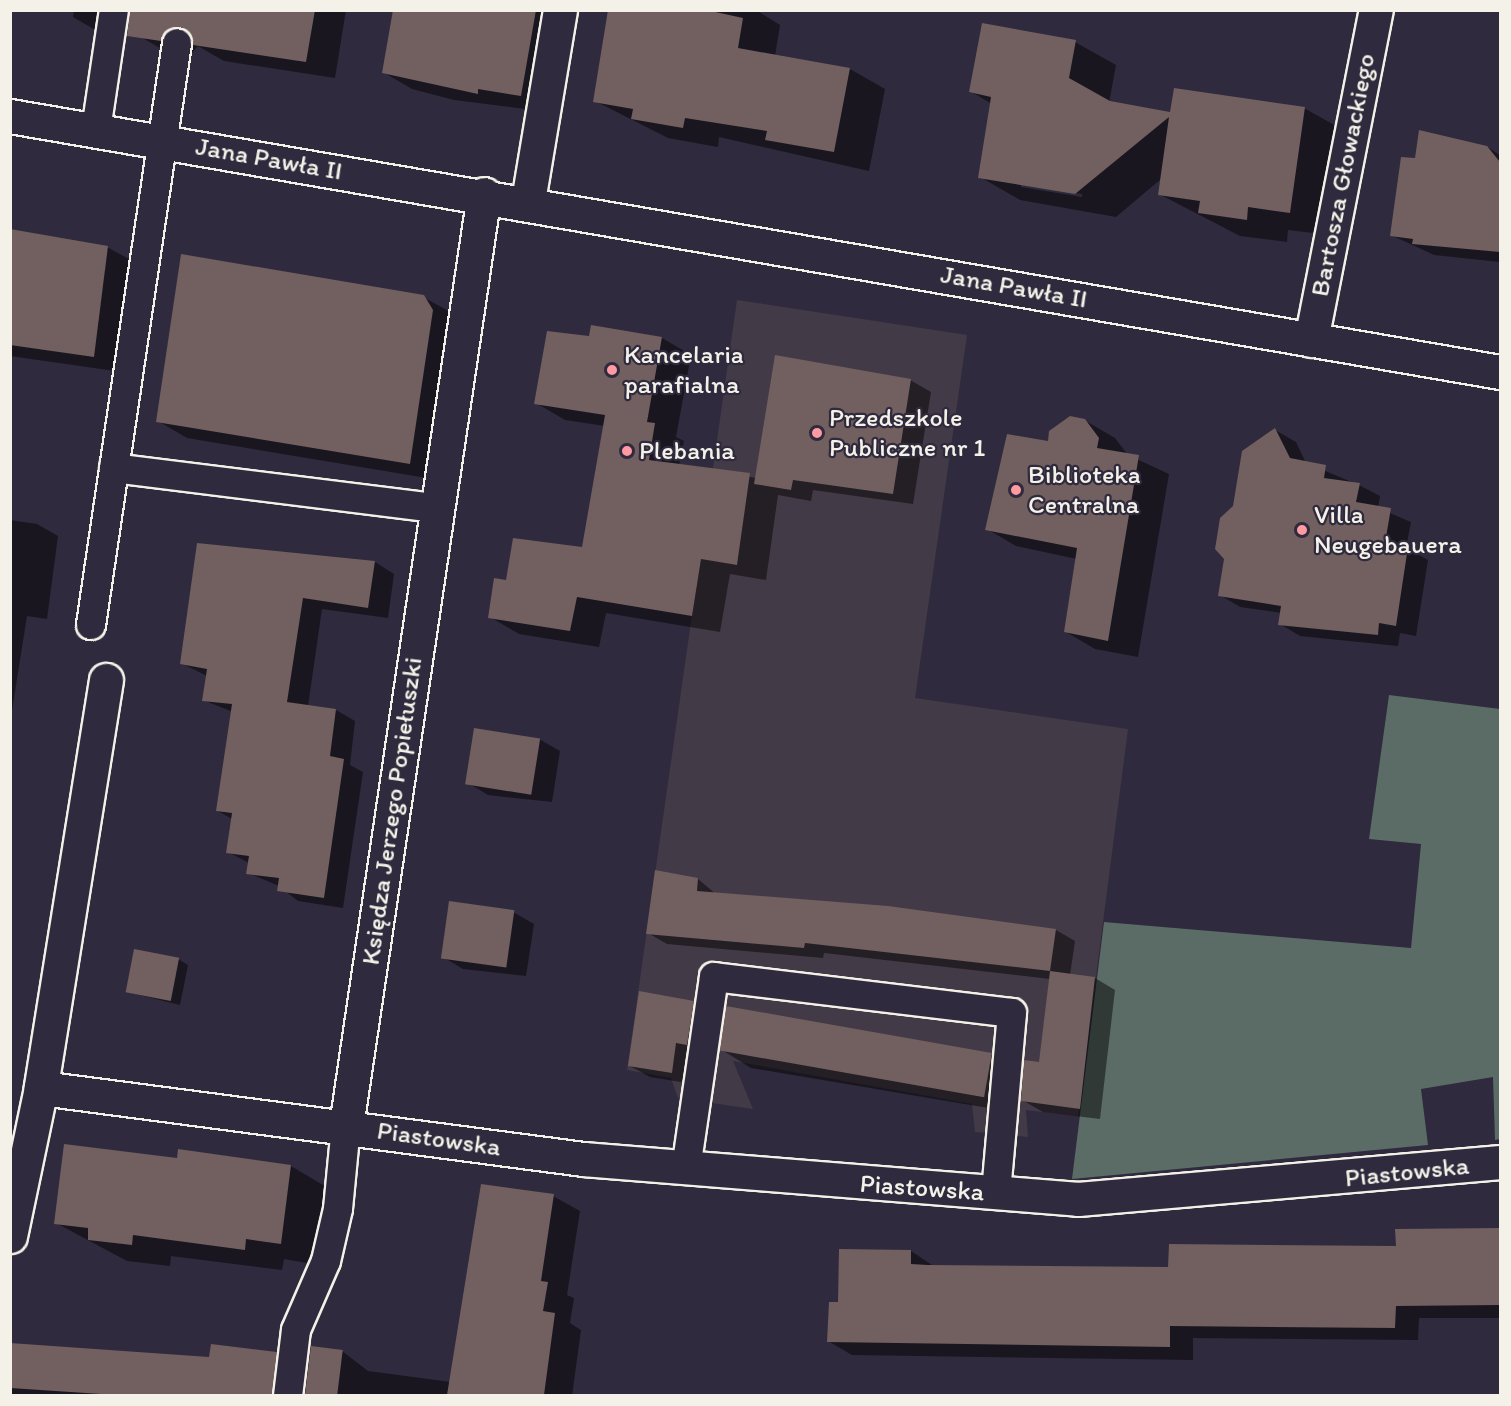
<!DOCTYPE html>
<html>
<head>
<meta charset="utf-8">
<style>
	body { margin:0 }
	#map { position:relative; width:1511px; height:1406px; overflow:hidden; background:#2f2a3d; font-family:Itim,sans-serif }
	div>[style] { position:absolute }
	.built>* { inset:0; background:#433a47 }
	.green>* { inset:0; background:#5a6c65 }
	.shadow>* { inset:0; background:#0007 }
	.building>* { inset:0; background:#725f5f; transform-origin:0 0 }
	.roads { filter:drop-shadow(2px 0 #f4f1e8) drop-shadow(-2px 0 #f4f1e8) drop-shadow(0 2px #f4f1e8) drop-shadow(0 -2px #f4f1e8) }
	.service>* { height:28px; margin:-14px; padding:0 14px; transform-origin:14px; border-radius:14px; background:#2f2a3d }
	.minor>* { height:33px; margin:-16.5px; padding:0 16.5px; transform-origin:16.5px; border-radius:16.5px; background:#2f2a3d }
	.tertiary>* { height:33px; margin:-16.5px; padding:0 16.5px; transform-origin:16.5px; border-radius:16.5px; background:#2f2a3d }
	.dots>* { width:16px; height:16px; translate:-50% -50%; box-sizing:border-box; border:3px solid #2f2a3d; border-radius:50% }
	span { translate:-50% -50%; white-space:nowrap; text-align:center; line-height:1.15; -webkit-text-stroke:4.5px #2f2a3d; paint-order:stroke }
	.street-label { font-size:26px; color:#f4f1e8 }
	.poi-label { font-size:26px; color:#f4f1e8 }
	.left { translate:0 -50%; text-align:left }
	.frame { position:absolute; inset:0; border:12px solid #f4f1e8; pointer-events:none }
</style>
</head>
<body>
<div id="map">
	<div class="built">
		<div style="clip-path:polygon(737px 300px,967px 335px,915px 698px,1128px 729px,1078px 1116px,1026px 1110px,1028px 1137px,975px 1132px,972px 1104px,733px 1061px,753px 1109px,678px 1098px,671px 1078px,627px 1070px)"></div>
	</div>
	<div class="green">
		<div style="clip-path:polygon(1389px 695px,1500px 709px,1500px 1139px,1495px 1140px,1493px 1077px,1421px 1089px,1428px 1145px,1072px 1179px,1104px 922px,1411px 948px,1421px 844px,1369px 839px)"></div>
	</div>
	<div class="shadow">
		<div style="clip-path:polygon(74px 10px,346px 10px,335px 78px,224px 61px,198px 46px,190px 55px,158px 47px,129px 30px,130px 23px,124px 39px,102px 34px,73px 17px)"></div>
		<div style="clip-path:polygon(394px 10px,567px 10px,549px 112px,454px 100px,412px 89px,383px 72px)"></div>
		<div style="clip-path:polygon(609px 10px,756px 10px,780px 25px,775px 56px,850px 69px,885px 89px,869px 171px,719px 137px,718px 147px,668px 138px,595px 101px)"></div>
		<div style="clip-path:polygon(evenodd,1075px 42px,1116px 65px,1109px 103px,1171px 114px,1304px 108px,1345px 131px,1330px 235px,1288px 230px,1287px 242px,1240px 236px,1159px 194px,1161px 179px,1116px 217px,1020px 200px,980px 177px,992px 104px,970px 91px,1075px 42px,1021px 184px,1082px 194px,1082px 197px,1021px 187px,1021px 184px)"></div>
		<div style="clip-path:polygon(1487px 147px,1500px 155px,1500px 262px,1434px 255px,1391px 235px,1416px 160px)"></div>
		<div style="clip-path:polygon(10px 231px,107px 247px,136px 263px,122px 372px,10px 356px)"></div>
		<div style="clip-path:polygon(423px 297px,454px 314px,439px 480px,187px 438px,158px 421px)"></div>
		<div style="clip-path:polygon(592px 326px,662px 338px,691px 355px,676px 437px,684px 441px,679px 465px,756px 478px,910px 380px,931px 392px,913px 504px,813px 490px,811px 501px,778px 495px,766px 580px,730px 574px,720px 632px,606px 613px,599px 647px,519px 634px,490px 617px,507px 581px,583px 549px,605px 426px,565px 420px,536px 403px,590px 338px)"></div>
		<div style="clip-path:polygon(1084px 420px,1115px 438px,1128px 455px,1169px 474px,1138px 657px,1095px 649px,1066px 632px,1077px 559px,1016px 546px,987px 529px,1049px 443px)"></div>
		<div style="clip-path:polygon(1275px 430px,1296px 442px,1306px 463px,1359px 485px,1380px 496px,1378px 508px,1411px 522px,1406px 548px,1428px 560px,1416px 636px,1400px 633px,1398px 646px,1300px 636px,1280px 624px,1282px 613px,1240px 607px,1220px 595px,1234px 507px)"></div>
		<div style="clip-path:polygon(10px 520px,37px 524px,58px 536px,47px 619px,27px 616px,10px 723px)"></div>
		<div style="clip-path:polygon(198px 545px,375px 562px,394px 574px,388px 618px,322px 609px,308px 706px,336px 710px,355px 721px,350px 765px,363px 772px,343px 908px,298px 901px,279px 886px,248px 873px,249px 863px,228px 852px,232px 819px,218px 811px,233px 712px,203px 700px,207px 676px,181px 663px)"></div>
		<div style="clip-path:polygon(539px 739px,560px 751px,552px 802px,488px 795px,468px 783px)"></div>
		<div style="clip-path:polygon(698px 879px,717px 895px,1056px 930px,1075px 941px,1070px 975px,1095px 978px,1115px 990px,1100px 1119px,1043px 1112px,1022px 1100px,1040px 1064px,1050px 979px,824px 953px,823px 958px,667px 944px,648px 933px)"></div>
		<div style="clip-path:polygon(513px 912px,534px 924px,526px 976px,463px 969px,443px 957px)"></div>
		<div style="clip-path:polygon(178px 959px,188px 965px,180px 1005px,127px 992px)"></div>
		<div style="clip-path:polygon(693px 1002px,714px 1014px,693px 1084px,650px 1077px,630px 1066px)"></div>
		<div style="clip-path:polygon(722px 1050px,991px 1055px,1021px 1073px,1018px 1113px,751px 1068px)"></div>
		<div style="clip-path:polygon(178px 1160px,291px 1166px,328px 1188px,318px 1265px,284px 1259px,282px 1270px,171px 1256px,170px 1266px,127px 1261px,56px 1223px)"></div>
		<div style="clip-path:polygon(553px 1196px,580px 1211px,567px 1295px,574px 1298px,570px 1323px,581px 1330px,572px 1396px,306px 1396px,312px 1348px,342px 1351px,368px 1371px,451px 1382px)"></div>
		<div style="clip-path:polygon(1397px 1230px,1500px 1230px,1500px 1318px,1419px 1318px,1418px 1340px,1193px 1338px,1193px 1360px,852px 1355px,828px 1341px,839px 1304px,911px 1251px,935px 1267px,1169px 1269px,1397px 1247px)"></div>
		<div style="clip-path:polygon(10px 1345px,211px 1359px,276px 1353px,303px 1368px,300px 1396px,10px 1396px)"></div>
	</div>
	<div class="building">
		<div style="clip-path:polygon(130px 10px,315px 10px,306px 62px,193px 45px,192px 36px,180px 27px,170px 28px,161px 41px,127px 36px)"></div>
		<div style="clip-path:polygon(393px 10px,536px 10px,521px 96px,478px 89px,478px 94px,382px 73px)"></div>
		<div style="clip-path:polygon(608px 10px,706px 10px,743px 18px,738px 48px,850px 68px,834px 152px,765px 140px,767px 131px,685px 118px,683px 128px,631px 119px,633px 109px,593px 102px)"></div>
		<div style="clip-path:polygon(982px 23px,1076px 40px,1069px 78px,1110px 101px,1170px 112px,1174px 88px,1305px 107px,1290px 213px,1248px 207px,1247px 220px,1198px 213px,1200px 201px,1158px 195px,1169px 117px,1075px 194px,978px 178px,991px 97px,969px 92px)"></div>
		<div style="clip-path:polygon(1419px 130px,1487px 146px,1500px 162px,1500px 252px,1412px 244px,1413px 239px,1390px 236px,1401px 157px,1415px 158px)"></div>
		<div style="clip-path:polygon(10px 229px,108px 246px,94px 357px,10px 345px)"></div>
		<div style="clip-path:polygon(181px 254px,424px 295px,433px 310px,410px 464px,156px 422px)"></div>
		<div style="clip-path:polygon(591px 325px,662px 337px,647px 422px,655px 423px,649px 460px,750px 473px,737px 565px,701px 559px,692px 616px,577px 597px,570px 631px,488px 618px,494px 578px,506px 580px,513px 538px,582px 547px,605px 415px,534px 404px,547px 331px,589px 336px)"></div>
		<div style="clip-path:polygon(775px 355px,911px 379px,893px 494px,793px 480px,791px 490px,754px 484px)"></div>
		<div style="clip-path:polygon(1070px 416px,1085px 419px,1099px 438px,1097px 448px,1139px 455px,1108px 641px,1064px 632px,1077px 548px,985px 530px,1007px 434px,1048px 441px,1049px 431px)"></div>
		<div style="clip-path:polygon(1275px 428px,1290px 458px,1326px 465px,1324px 478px,1360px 483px,1356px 502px,1391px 508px,1385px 543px,1408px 547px,1396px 626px,1379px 623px,1378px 635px,1278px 625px,1281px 606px,1218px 596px,1224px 559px,1215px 549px,1220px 518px,1233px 506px,1242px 451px)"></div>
		<div style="clip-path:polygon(197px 543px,375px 561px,368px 608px,303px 598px,287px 702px,336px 709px,330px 756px,344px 759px,324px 898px,277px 891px,279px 878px,246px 874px,249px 856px,226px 853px,232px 813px,216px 811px,232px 704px,202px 701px,207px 669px,180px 664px)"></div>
		<div style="left:474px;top:728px;width:67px;height:57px;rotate:9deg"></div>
		<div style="clip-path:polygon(655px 870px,698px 878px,697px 891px,888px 906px,1056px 929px,1050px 971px,805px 943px,804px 948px,646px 934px)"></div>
		<div style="left:449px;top:901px;width:66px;height:58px;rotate:8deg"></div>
		<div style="left:134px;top:949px;width:46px;height:44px;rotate:11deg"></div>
		<div style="clip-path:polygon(1050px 971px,1095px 977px,1080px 1109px,1021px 1101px,1024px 1060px,1039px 1062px)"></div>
		<div style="clip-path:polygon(639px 991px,694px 1001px,687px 1045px,676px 1043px,672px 1073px,628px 1066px)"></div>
		<div style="left:726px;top:1006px;width:270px;height:45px;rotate:10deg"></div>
		<div style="clip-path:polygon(64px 1144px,177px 1158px,178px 1149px,291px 1165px,281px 1244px,246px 1239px,245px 1250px,133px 1235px,132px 1245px,88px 1240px,88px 1228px,54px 1224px)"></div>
		<div style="clip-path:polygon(481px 1184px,554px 1194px,541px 1281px,548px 1282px,543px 1311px,555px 1313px,544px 1395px,447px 1395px)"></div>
		<div style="clip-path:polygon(1500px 1228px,1500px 1305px,1396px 1306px,1395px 1328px,1170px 1326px,1170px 1347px,827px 1342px,829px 1302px,838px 1302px,839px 1249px,911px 1250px,911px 1264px,928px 1265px,1168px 1267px,1169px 1244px,1396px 1246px,1395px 1229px)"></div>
		<div style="clip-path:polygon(10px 1343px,209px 1357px,211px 1344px,277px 1352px,272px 1395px,116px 1395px,10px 1388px)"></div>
		<div style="left:311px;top:1346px;width:32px;height:49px;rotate:7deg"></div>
	</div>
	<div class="roads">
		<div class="service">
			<div style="left:96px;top:130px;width:121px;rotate:-81.5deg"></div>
			<div style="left:114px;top:468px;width:324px;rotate:7.1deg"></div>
			<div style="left:91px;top:625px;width:588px;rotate:-81.59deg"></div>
			<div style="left:686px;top:1169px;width:194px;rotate:-81.7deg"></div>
			<div style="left:714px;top:977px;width:300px;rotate:6.9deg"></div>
			<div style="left:1012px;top:1013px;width:181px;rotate:95.1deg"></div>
			<div style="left:288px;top:1396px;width:66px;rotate:-83.1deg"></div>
			<div style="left:296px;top:1330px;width:75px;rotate:-66.5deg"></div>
			<div style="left:326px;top:1261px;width:53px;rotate:-77deg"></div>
			<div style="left:338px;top:1209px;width:83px;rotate:-84.5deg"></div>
		</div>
		<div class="minor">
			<div style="left:528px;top:201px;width:194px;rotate:-80.5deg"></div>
			<div style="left:1311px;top:340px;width:336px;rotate:-78.9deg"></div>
			<div style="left:106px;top:680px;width:413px;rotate:99.1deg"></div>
			<div style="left:41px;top:1088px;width:547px;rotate:7.46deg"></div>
			<div style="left:583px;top:1159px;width:497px;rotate:4.6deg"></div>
			<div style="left:1078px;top:1199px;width:424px;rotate:-5deg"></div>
			<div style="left:346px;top:1126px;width:942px;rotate:-81.58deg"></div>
			<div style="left:10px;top:1236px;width:151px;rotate:-78.2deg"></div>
		</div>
		<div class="tertiary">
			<div style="left:10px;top:116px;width:1512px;rotate:9.75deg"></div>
		</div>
	</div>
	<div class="dots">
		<div style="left:612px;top:370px;background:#ff9aa2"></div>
		<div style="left:817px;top:433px;background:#ff9aa2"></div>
		<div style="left:627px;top:451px;background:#ff9aa2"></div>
		<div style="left:1016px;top:490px;background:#ff9aa2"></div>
		<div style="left:1302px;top:530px;background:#ff9aa2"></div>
	</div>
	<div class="street-label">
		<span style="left:269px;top:159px;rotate:10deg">Jana Pawła II</span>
		<span style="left:1343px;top:175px;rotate:-79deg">Bartosza Głowackiego</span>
		<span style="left:1014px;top:287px;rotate:10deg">Jana Pawła II</span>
		<span style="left:392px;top:811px;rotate:-82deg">Księdza Jerzego Popiełuszki</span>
		<span style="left:439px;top:1139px;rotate:8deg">Piastowska</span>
		<span style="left:1407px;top:1172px;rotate:-6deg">Piastowska</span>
		<span style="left:922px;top:1188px;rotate:4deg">Piastowska</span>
	</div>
	<div class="poi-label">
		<span class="left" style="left:624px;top:370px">Kancelaria<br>parafialna</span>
		<span class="left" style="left:829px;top:433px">Przedszkole<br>Publiczne nr 1</span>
		<span class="left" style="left:639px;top:451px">Plebania</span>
		<span class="left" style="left:1028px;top:490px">Biblioteka<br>Centralna</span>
		<span class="left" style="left:1314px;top:530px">Villa<br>Neugebauera</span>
	</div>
	<div class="frame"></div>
</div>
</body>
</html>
